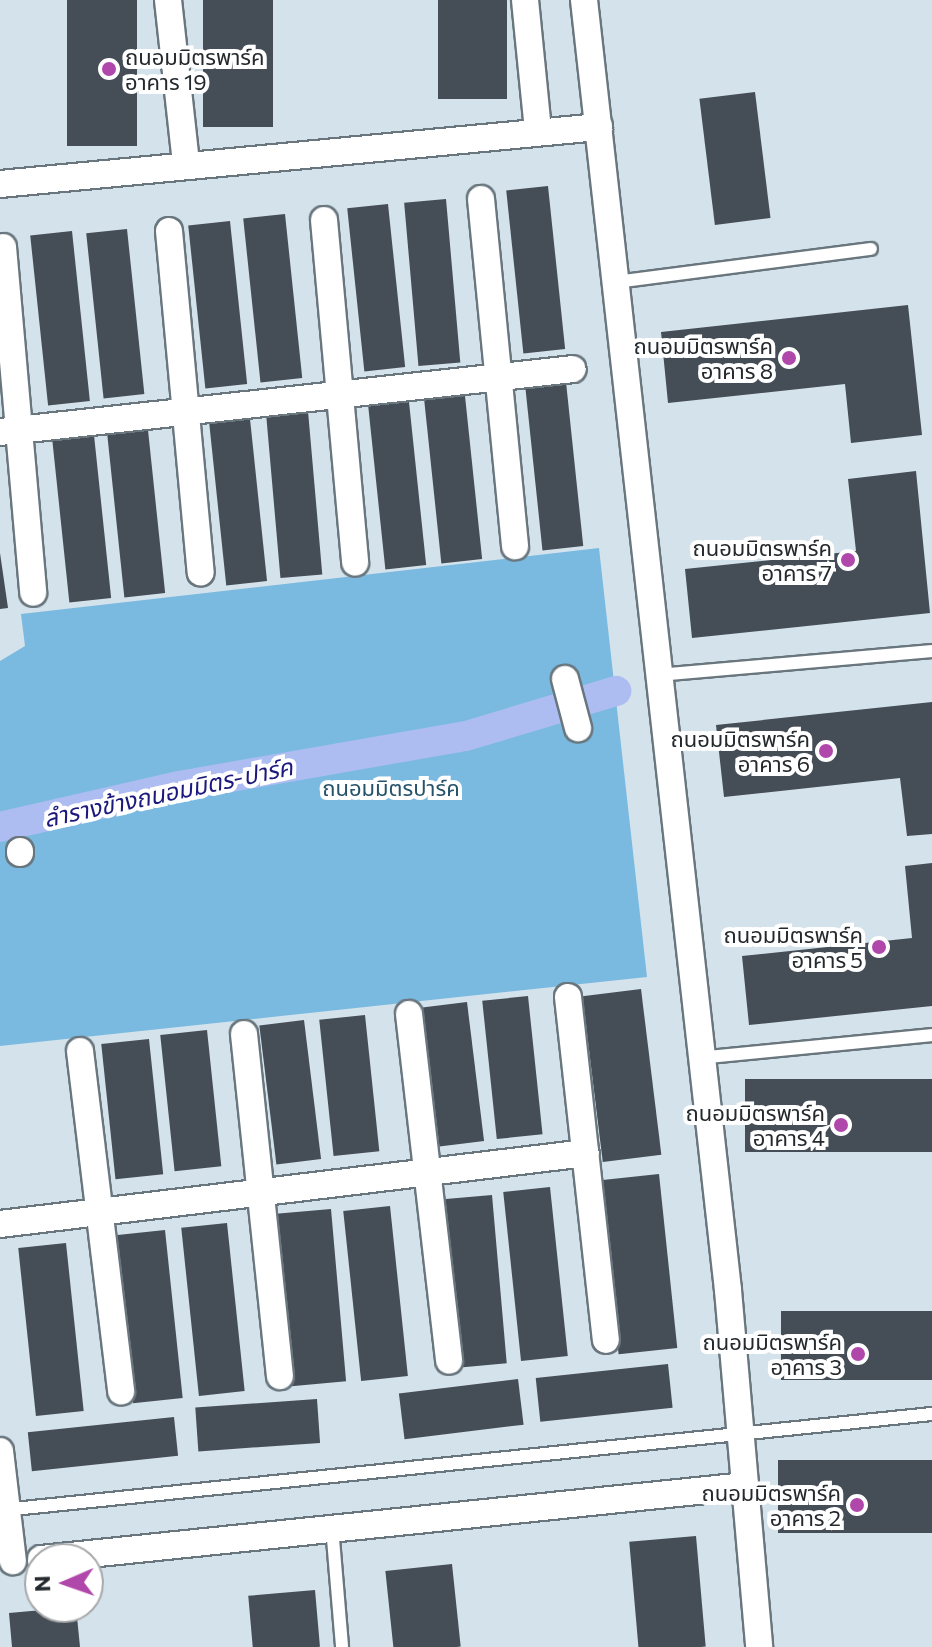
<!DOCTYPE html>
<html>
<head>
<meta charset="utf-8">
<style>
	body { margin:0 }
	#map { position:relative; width:932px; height:1647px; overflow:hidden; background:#d4e2eb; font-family:Commissioner,"Noto Sans Thai",sans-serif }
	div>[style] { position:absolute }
	.green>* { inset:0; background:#7abae0 }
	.canal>* { height:30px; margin:-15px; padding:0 15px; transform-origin:15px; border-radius:15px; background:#adbcf1 }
	.building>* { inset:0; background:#454d57; transform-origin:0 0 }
	.roads { filter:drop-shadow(2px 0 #69767e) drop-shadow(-2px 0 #69767e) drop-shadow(0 2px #69767e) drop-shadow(0 -2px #69767e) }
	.lane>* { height:12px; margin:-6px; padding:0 6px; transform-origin:6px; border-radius:6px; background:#fff }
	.street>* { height:26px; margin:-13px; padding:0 13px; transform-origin:13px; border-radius:13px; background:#fff }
	.dots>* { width:22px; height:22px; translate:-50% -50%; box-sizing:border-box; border:4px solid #fff; border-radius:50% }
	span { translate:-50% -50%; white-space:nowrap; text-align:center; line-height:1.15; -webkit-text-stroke:8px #fff; paint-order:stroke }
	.poi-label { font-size:22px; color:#24292d }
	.left { translate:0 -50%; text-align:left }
	.right { translate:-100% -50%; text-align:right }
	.park-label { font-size:22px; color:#26526a }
	.water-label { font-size:24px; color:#1b197b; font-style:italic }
	.north { position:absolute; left:24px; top:1543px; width:80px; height:80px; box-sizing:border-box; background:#fff; border:2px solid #a7a9ab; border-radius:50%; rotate:268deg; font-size:22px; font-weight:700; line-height:32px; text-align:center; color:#24292d }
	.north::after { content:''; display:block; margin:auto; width:28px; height:36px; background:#b048ab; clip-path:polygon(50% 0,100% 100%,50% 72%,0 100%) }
</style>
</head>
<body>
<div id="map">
	<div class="green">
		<div style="clip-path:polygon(599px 548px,647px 977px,0 1046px,0 661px,25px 646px,21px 614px)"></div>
	</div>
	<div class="canal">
		<div style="left:0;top:827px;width:184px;rotate:-12.9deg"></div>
		<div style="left:179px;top:786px;width:291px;rotate:-9.9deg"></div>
		<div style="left:466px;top:736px;width:157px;rotate:-16.7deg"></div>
	</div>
	<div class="building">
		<div style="left:67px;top:0;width:70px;height:146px"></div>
		<div style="left:203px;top:0;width:70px;height:127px"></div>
		<div style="left:438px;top:0;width:69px;height:99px"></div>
		<div style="left:755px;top:92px;width:127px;height:56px;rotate:83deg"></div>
		<div style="left:548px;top:186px;width:164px;height:42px;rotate:84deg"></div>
		<div style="left:446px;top:199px;width:164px;height:42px;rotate:85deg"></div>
		<div style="left:388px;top:204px;width:164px;height:41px;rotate:84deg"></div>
		<div style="left:285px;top:214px;width:165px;height:42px;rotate:84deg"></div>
		<div style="left:230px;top:221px;width:164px;height:42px;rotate:84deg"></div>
		<div style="left:127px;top:229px;width:166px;height:41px;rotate:84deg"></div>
		<div style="left:72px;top:231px;width:171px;height:42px;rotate:84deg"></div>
		<div style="clip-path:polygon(908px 305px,922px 435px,851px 443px,845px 384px,668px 403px,661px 332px)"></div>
		<div style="left:566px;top:382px;width:165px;height:41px;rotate:84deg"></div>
		<div style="left:465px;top:396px;width:164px;height:41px;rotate:84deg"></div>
		<div style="left:409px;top:402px;width:164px;height:41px;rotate:84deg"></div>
		<div style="left:308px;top:411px;width:164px;height:42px;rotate:85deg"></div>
		<div style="left:250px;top:419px;width:163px;height:41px;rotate:84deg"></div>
		<div style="left:148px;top:430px;width:164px;height:41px;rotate:84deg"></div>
		<div style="left:94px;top:435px;width:164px;height:42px;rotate:84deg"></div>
		<div style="clip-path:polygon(916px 471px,930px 613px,692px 638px,685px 569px,856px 551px,848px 479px)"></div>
		<div style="clip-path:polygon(0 553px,8px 608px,0 609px)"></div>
		<div style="clip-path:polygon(932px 702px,932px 834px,907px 836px,900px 778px,724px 797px,716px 725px)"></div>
		<div style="clip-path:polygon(932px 863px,932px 1006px,749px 1025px,742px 956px,912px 938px,905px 866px)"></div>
		<div style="left:641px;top:989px;width:167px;height:59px;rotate:83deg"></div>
		<div style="left:528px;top:996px;width:139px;height:46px;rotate:84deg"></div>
		<div style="left:467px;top:1002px;width:140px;height:45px;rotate:83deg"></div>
		<div style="left:365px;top:1015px;width:137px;height:46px;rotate:84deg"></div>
		<div style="left:304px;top:1020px;width:140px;height:45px;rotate:83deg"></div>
		<div style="left:207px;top:1030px;width:137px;height:47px;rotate:84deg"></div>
		<div style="left:149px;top:1039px;width:136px;height:48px;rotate:84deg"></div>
		<div style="left:932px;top:1079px;width:73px;height:187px;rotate:90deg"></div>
		<div style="left:659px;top:1174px;width:175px;height:59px;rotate:84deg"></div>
		<div style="left:550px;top:1187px;width:170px;height:47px;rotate:84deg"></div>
		<div style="left:492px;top:1195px;width:169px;height:52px;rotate:85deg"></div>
		<div style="left:390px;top:1206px;width:171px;height:47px;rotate:84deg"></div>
		<div style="left:331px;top:1209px;width:173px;height:55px;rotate:85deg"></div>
		<div style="left:227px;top:1223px;width:169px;height:46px;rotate:84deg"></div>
		<div style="left:165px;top:1230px;width:169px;height:50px;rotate:84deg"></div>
		<div style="left:66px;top:1243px;width:169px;height:48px;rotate:84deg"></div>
		<div style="left:932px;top:1311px;width:69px;height:151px;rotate:90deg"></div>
		<div style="left:668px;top:1364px;width:44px;height:133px;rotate:84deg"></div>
		<div style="left:518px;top:1379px;width:46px;height:120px;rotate:83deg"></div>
		<div style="left:317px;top:1399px;width:44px;height:122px;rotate:86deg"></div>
		<div style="left:174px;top:1417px;width:39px;height:147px;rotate:84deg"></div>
		<div style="left:932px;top:1460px;width:73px;height:154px;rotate:90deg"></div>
		<div style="left:696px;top:1536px;width:111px;height:67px;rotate:85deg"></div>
		<div style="left:452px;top:1564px;width:83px;height:67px;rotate:84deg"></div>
		<div style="left:315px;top:1590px;width:57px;height:67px;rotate:85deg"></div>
		<div style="clip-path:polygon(76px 1607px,80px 1647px,12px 1647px,9px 1613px)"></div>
	</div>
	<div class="roads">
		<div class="lane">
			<div style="left:616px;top:282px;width:257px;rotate:-7.4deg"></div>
			<div style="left:658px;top:675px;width:275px;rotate:-5deg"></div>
			<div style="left:699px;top:1058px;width:234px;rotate:-5.6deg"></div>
			<div style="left:4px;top:1510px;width:933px;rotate:-5.91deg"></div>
			<div style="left:332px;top:1527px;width:120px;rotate:85.2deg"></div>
		</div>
		<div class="street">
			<div style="left:168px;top:0;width:165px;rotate:83.7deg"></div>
			<div style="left:525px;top:0;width:132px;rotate:84.3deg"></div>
			<div style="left:584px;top:0;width:1298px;rotate:83.63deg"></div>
			<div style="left:728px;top:1290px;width:358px;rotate:85deg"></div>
			<div style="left:0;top:184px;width:602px;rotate:-5.44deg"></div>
			<div style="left:481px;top:199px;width:349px;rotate:84.4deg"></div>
			<div style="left:324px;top:220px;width:344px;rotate:84.8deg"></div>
			<div style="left:169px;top:231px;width:343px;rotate:84.7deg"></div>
			<div style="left:3px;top:247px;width:347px;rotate:85deg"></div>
			<div style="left:0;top:432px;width:576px;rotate:-6.27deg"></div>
			<div style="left:565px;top:679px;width:51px;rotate:75.1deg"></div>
			<div style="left:20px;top:851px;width:2px;rotate:90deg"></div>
			<div style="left:568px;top:997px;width:345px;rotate:83.7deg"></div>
			<div style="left:409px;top:1014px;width:349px;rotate:83.4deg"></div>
			<div style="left:244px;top:1034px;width:344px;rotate:84deg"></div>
			<div style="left:80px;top:1051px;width:343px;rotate:83.1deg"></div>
			<div style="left:0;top:1224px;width:590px;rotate:-6.91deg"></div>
			<div style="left:0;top:1451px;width:111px;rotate:83.3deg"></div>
			<div style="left:41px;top:1559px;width:708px;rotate:-5.92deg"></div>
		</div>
	</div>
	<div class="dots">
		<div style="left:109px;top:69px;background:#b048ab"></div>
		<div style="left:789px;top:358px;background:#b048ab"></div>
		<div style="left:848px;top:560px;background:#b048ab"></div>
		<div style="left:826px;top:751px;background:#b048ab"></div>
		<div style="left:879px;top:947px;background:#b048ab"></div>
		<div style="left:841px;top:1125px;background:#b048ab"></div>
		<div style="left:858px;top:1354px;background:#b048ab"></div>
		<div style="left:857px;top:1505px;background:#b048ab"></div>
	</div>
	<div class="poi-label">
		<span class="left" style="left:125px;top:69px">ถนอมมิตรพาร์ค<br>อาคาร 19</span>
		<span class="right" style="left:773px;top:358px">ถนอมมิตรพาร์ค<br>อาคาร 8</span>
		<span class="right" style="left:832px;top:560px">ถนอมมิตรพาร์ค<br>อาคาร 7</span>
		<span class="right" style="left:810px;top:751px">ถนอมมิตรพาร์ค<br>อาคาร 6</span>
		<span class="right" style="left:863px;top:947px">ถนอมมิตรพาร์ค<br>อาคาร 5</span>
		<span class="right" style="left:825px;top:1125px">ถนอมมิตรพาร์ค<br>อาคาร 4</span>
		<span class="right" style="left:842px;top:1354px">ถนอมมิตรพาร์ค<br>อาคาร 3</span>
		<span class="right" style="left:841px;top:1505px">ถนอมมิตรพาร์ค<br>อาคาร 2</span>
	</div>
	<div class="park-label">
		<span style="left:391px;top:788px">ถนอมมิตรปาร์ค</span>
	</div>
	<div class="water-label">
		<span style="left:168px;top:792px;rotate:-12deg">ลำรางข้างถนอมมิตร-ปาร์ค</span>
	</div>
	<div class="north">N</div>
</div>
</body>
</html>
